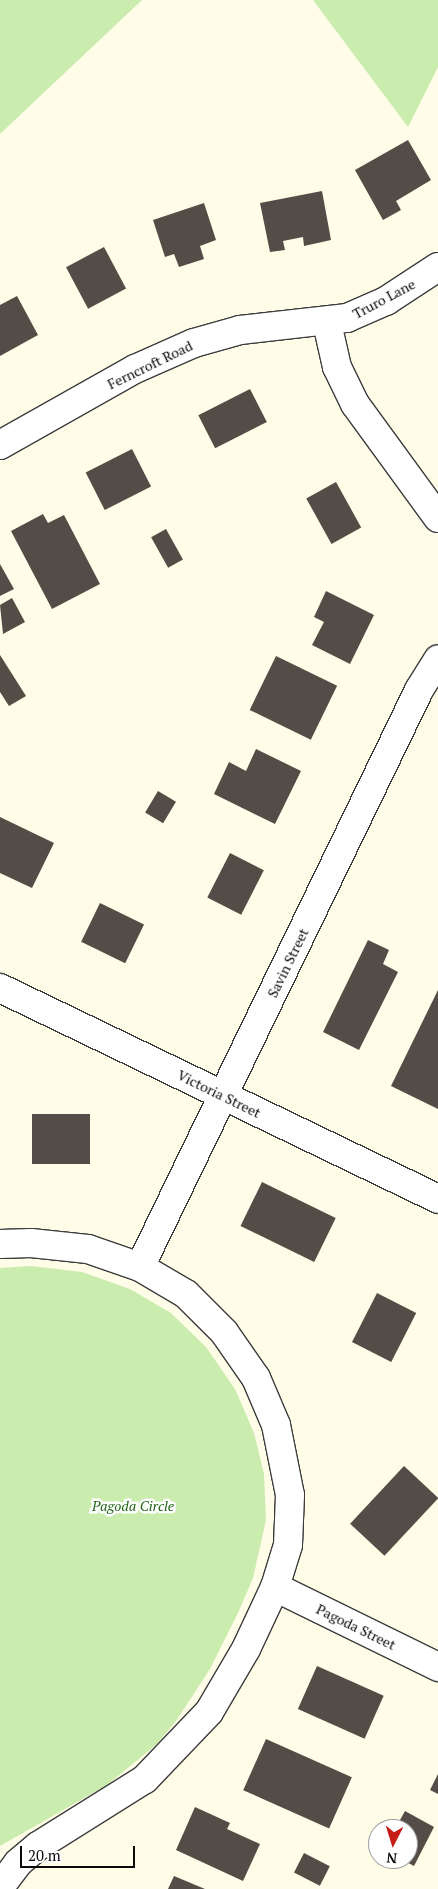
<!DOCTYPE html>
<html>
<head>
<meta charset="utf-8">
<style>
	body { margin:0 }
	#map { position:relative; width:438px; height:1889px; overflow:hidden; background:#fffce7; font-family:"PT Serif",serif }
	div>[style] { position:absolute }
	.green>* { inset:0; background:#caecae }
	.building>* { inset:0; background:#544c46; transform-origin:0 0 }
	.roads { filter:drop-shadow(1px 0 #3d3d3d) drop-shadow(-1px 0 #3d3d3d) drop-shadow(0 1px #3d3d3d) drop-shadow(0 -1px #3d3d3d) }
	.minor>* { height:28px; margin:-14px; padding:0 14px; transform-origin:14px; border-radius:14px; background:#fff }
	span { translate:-50% -50%; white-space:nowrap; text-align:center; line-height:1.15; -webkit-text-stroke:5px #fff; paint-order:stroke }
	.street-label { font-size:14px; color:#0a0a0a }
	.park-label { font-size:14px; color:#216616; font-style:italic }
	.north { position:absolute; left:368px; top:1819px; width:50px; height:50px; box-sizing:border-box; background:#fff; border:1px solid #9d9d9d; border-radius:50%; rotate:185deg; font-size:14px; font-weight:700; line-height:20px; text-align:center; color:#0a0a0a }
	.north::after { content:''; display:block; margin:auto; width:18px; height:22px; background:#c51c17; clip-path:polygon(50% 0,100% 100%,50% 72%,0 100%) }
	.scale { position:absolute; left:20px; top:1846px; width:115px; height:22px; box-sizing:border-box; border:2px solid #0a0a0a; border-top:0; padding-left:6px; font-size:15px; line-height:18px; white-space:nowrap; color:#0a0a0a; -webkit-text-stroke:4px #fff; paint-order:stroke }
</style>
</head>
<body>
<div id="map">
	<div class="green">
		<div style="clip-path:polygon(0 0,142px 0,0 134px)"></div>
		<div style="clip-path:polygon(313px 0,438px 0,438px 67px,408px 127px)"></div>
		<div style="clip-path:polygon(31px 1266px,82px 1272px,130px 1289px,171px 1313px,206px 1347px,235px 1389px,254px 1433px,264px 1474px,266px 1520px,253px 1578px,238px 1613px,210px 1669px,176px 1721px,157px 1744px,107px 1785px,0 1846px,0 1268px)"></div>
	</div>
	<div class="building">
		<div style="clip-path:polygon(408px 140px,431px 180px,396px 201px,401px 210px,383px 220px,355px 170px)"></div>
		<div style="clip-path:polygon(322px 191px,331px 240px,304px 246px,303px 237px,283px 241px,285px 250px,270px 252px,260px 203px)"></div>
		<div style="clip-path:polygon(204px 203px,216px 240px,200px 246px,204px 259px,179px 267px,174px 254px,165px 257px,153px 220px)"></div>
		<div style="left:104px;top:247px;width:47px;height:43px;rotate:62deg"></div>
		<div style="clip-path:polygon(17px 296px,38px 335px,0 356px,0 305px)"></div>
		<div style="left:250px;top:389px;width:37px;height:58px;rotate:63deg"></div>
		<div style="left:132px;top:449px;width:42px;height:52px;rotate:63deg"></div>
		<div style="left:336px;top:482px;width:52px;height:34px;rotate:61deg"></div>
		<div style="clip-path:polygon(43px 514px,48px 523px,64px 515px,100px 584px,52px 609px,11px 531px)"></div>
		<div style="left:166px;top:529px;width:35px;height:17px;rotate:61deg"></div>
		<div style="clip-path:polygon(0 564px,14px 589px,0 596px)"></div>
		<div style="clip-path:polygon(326px 591px,374px 615px,350px 664px,312px 645px,324px 622px,314px 617px)"></div>
		<div style="clip-path:polygon(12px 598px,25px 622px,3px 634px,0 605px)"></div>
		<div style="clip-path:polygon(0 655px,26px 696px,9px 706px,0 692px)"></div>
		<div style="left:276px;top:656px;width:68px;height:60px;rotate:26deg"></div>
		<div style="clip-path:polygon(256px 749px,301px 771px,275px 824px,214px 794px,229px 762px,246px 771px)"></div>
		<div style="left:158px;top:791px;width:21px;height:25px;rotate:31deg"></div>
		<div style="clip-path:polygon(0 817px,54px 843px,32px 888px,0 873px)"></div>
		<div style="left:230px;top:853px;width:38px;height:50px;rotate:27deg"></div>
		<div style="left:100px;top:903px;width:49px;height:43px;rotate:26deg"></div>
		<div style="clip-path:polygon(368px 940px,389px 950px,383px 964px,398px 972px,359px 1050px,323px 1032px)"></div>
		<div style="clip-path:polygon(438px 990px,438px 1109px,391px 1086px)"></div>
		<div style="left:32px;top:1114px;width:58px;height:50px"></div>
		<div style="left:262px;top:1182px;width:82px;height:49px;rotate:26deg"></div>
		<div style="left:377px;top:1293px;width:44px;height:55px;rotate:27deg"></div>
		<div style="left:404px;top:1466px;width:47px;height:79px;rotate:43deg"></div>
		<div style="left:317px;top:1666px;width:73px;height:47px;rotate:24deg"></div>
		<div style="left:266px;top:1739px;width:94px;height:56px;rotate:24deg"></div>
		<div style="clip-path:polygon(438px 1774px,438px 1794px,430px 1790px)"></div>
		<div style="clip-path:polygon(195px 1807px,230px 1823px,227px 1829px,260px 1844px,243px 1881px,176px 1850px)"></div>
		<div style="clip-path:polygon(405px 1811px,434px 1827px,414px 1866px,401px 1859px,408px 1859px,408px 1829px,395px 1829px)"></div>
		<div style="left:304px;top:1853px;width:29px;height:22px;rotate:27deg"></div>
		<div style="clip-path:polygon(174px 1876px,205px 1889px,168px 1889px)"></div>
	</div>
	<div class="roads">
		<div class="minor">
			<div style="left:327px;top:323px;width:45px;rotate:77.2deg"></div>
			<div style="left:337px;top:367px;width:41px;rotate:64.1deg"></div>
			<div style="left:355px;top:404px;width:141px;rotate:53.9deg"></div>
			<div style="left:0;top:445px;width:155px;rotate:-29.4deg"></div>
			<div style="left:135px;top:369px;width:64px;rotate:-23.8deg"></div>
			<div style="left:194px;top:343px;width:48px;rotate:-15.8deg"></div>
			<div style="left:240px;top:330px;width:108px;rotate:-6.4deg"></div>
			<div style="left:347px;top:318px;width:43px;rotate:-23.6deg"></div>
			<div style="left:386px;top:301px;width:62px;rotate:-33.2deg"></div>
			<div style="left:0;top:988px;width:486px;rotate:25.7deg"></div>
			<div style="left:0;top:1244px;width:31px;rotate:-2deg"></div>
			<div style="left:31px;top:1243px;width:57px;rotate:6deg"></div>
			<div style="left:88px;top:1249px;width:55px;rotate:19.1deg"></div>
			<div style="left:140px;top:1267px;width:53px;rotate:30.4deg"></div>
			<div style="left:186px;top:1294px;width:54px;rotate:45deg"></div>
			<div style="left:224px;top:1332px;width:56px;rotate:55.2deg"></div>
			<div style="left:256px;top:1378px;width:51px;rotate:66.9deg"></div>
			<div style="left:276px;top:1425px;width:71px;rotate:78.7deg"></div>
			<div style="left:290px;top:1495px;width:50px;rotate:92.3deg"></div>
			<div style="left:288px;top:1545px;width:44px;rotate:107.2deg"></div>
			<div style="left:275px;top:1587px;width:68px;rotate:115.1deg"></div>
			<div style="left:246px;top:1649px;width:73px;rotate:120.4deg"></div>
			<div style="left:209px;top:1712px;width:93px;rotate:133.7deg"></div>
			<div style="left:145px;top:1779px;width:126px;rotate:147.9deg"></div>
			<div style="left:38px;top:1846px;width:26px;rotate:140deg"></div>
			<div style="left:18px;top:1863px;width:30px;rotate:127deg"></div>
			<div style="left:140px;top:1267px;width:641px;rotate:-64.19deg"></div>
			<div style="left:419px;top:690px;width:36px;rotate:-58deg"></div>
			<div style="left:275px;top:1587px;width:182px;rotate:26.1deg"></div>
		</div>
	</div>
	<div class="street-label">
		<span style="left:384px;top:299px;rotate:-28deg">Truro Lane</span>
		<span style="left:150px;top:365px;rotate:-26deg">Ferncroft Road</span>
		<span style="left:288px;top:963px;rotate:-64deg">Savin Street</span>
		<span style="left:219px;top:1094px;rotate:26deg">Victoria Street</span>
		<span style="left:356px;top:1627px;rotate:26deg">Pagoda Street</span>
	</div>
	<div class="park-label">
		<span style="left:133px;top:1506px">Pagoda Circle</span>
	</div>
	<div class="north">N</div>
	<div class="scale">20 m</div>
</div>
</body>
</html>
